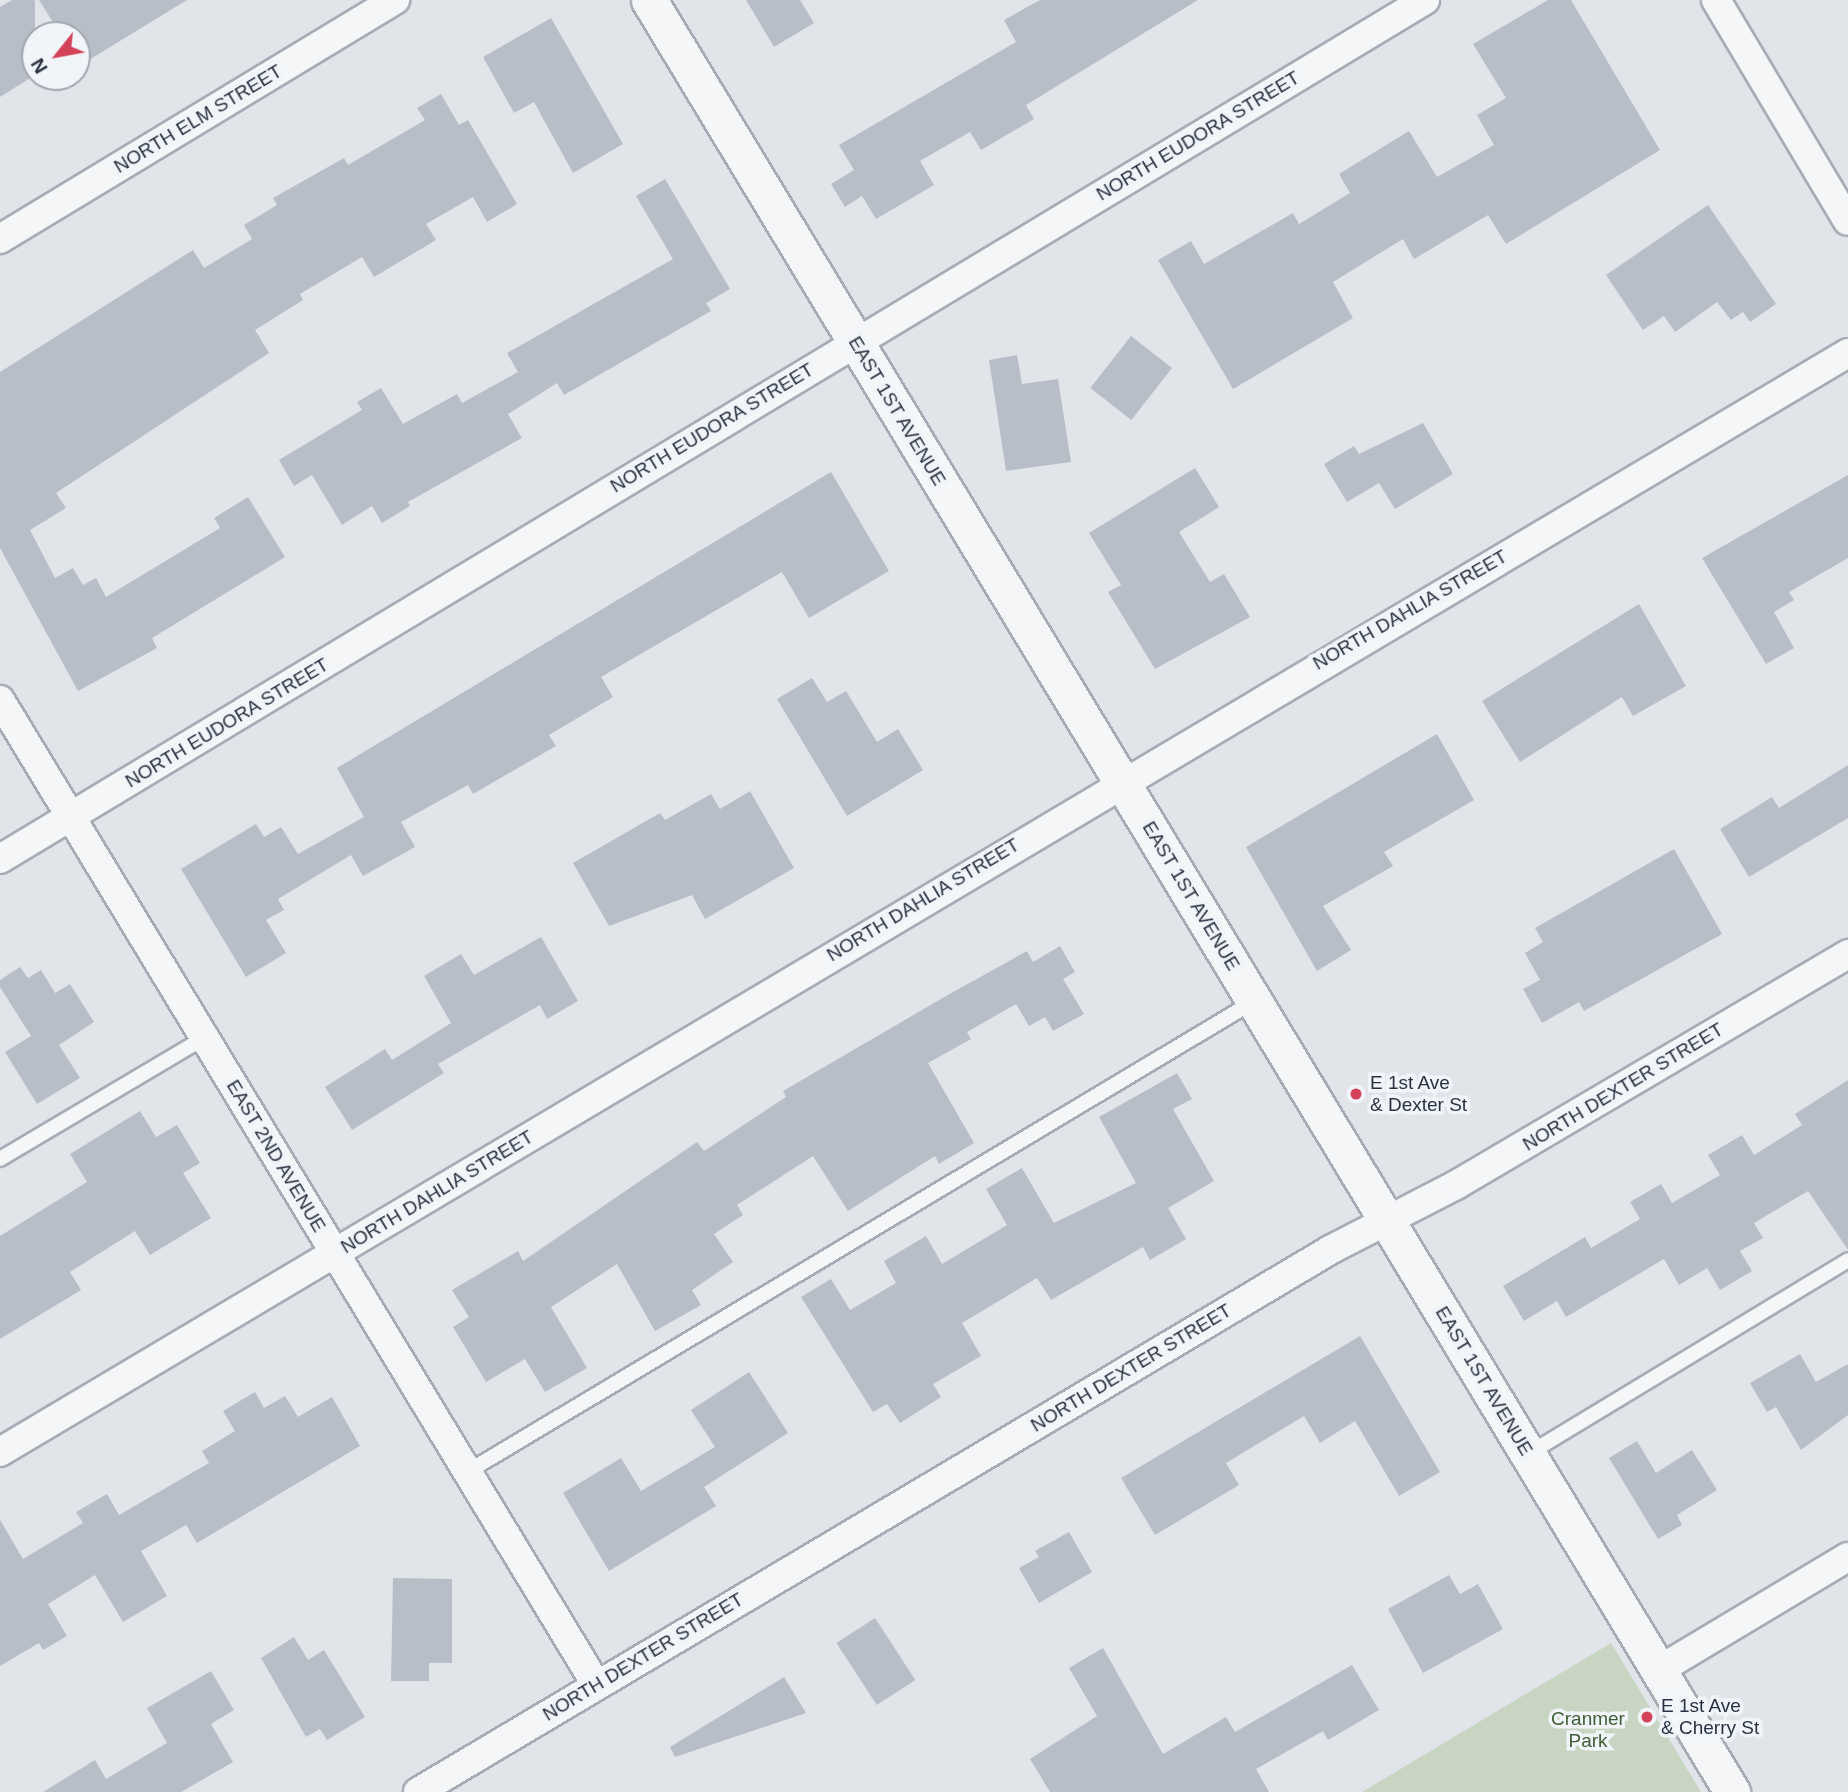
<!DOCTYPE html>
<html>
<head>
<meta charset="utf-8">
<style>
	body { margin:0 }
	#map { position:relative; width:1848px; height:1792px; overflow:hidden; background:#e1e5ea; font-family:Arial,sans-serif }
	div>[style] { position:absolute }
	.green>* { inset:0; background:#c7d5c2 }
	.building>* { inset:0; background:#b8bec8; transform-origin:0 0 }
	.roads { filter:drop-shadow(2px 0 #a6acb5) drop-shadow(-2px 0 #a6acb5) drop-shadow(0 2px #a6acb5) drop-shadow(0 -2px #a6acb5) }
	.service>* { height:14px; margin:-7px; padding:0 7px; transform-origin:7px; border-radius:7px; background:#f4f6f8 }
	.minor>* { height:28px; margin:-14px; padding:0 14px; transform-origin:14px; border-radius:14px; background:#f4f6f8 }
	.tertiary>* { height:35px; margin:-17.5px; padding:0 17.5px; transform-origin:17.5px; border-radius:17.5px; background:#f4f6f8 }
	.dots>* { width:19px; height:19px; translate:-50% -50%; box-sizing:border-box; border:4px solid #f1f4f8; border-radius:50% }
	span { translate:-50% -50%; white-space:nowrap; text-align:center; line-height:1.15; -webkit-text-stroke:7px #f1f4f8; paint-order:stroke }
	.street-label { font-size:19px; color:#293243 }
	.poi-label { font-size:19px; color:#293243 }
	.left { translate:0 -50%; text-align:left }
	.park-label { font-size:19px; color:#3e5f35 }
	.north { position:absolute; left:21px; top:21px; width:70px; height:70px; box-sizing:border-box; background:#f1f4f8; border:2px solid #a1a6b0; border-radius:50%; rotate:239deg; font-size:19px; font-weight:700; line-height:28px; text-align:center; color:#293243 }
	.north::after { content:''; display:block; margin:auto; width:24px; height:32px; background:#d44259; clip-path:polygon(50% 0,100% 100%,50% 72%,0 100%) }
</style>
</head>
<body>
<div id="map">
	<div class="green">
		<div style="clip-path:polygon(1611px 1643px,1701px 1792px,1362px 1792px)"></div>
	</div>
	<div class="building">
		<div style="clip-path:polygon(12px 0,35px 0,35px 75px,0 97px,0 7px)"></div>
		<div style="clip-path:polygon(39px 0,187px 0,79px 66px,77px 35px,61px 35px)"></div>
		<div style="clip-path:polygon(746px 0,800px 0,814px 23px,774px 47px)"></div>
		<div style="clip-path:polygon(1040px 0,1198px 0,1026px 105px,1034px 119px,981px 150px,970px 132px,920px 161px,934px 185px,876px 219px,862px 196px,845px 207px,831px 184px,854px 170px,839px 145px,1016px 42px,1004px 20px)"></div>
		<div style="clip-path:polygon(1548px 0,1571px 0,1660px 150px,1506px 244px,1488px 215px,1414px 259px,1403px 239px,1333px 282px,1353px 318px,1233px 389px,1158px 260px,1191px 241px,1204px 264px,1293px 213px,1299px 224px,1350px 193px,1339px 174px,1409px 131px,1437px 177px,1494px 145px,1477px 115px,1506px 98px,1473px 44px)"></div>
		<div style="clip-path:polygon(551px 18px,623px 144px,573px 173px,534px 102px,514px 113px,483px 57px)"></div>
		<div style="clip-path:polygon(441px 94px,459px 125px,468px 120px,517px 204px,487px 222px,473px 197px,426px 224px,436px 240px,374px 277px,362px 257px,300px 294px,303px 300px,255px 330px,269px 353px,56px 493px,66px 508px,30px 530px,55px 578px,73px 568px,83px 585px,96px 578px,106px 597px,220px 528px,214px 518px,248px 497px,285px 557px,152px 638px,157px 648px,78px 691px,0 548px,0 372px,193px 250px,204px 268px,252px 239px,244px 225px,277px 205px,273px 198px,344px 158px,348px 165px,425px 120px,417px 108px)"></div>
		<div style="clip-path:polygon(665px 179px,730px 289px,706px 303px,711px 311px,564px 395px,557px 383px,508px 414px,522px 438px,408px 502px,410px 506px,382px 523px,372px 506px,342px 525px,312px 475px,294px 486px,279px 460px,362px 410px,357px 402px,381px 388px,403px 424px,457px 394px,462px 403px,518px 372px,507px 353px,673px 259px,636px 196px)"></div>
		<div style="clip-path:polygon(1708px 205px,1776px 304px,1750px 322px,1743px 312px,1731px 320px,1717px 302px,1675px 332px,1664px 316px,1643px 330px,1606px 275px)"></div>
		<div style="left:1131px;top:336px;width:52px;height:66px;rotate:38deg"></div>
		<div style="clip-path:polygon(1017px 355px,1022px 384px,1058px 379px,1071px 462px,1006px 471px,989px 360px)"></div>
		<div style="clip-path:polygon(1423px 423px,1453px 474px,1395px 509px,1379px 483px,1347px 502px,1324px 464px,1354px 446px,1359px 454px)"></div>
		<div style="clip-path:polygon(1195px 468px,1219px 507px,1179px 532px,1210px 582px,1224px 574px,1250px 617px,1155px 669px,1108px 592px,1121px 585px,1089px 533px)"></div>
		<div style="clip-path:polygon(831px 472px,889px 571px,809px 618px,782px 572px,601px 677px,613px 697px,549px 735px,556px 746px,473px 794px,468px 785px,401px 822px,415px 847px,363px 876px,351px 855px,278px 899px,284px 910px,266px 920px,286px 953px,246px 977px,181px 869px,256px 824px,264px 837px,281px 827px,298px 854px,364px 817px,337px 768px)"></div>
		<div style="clip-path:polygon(1848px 475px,1848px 558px,1789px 592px,1794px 600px,1774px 612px,1794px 648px,1766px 664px,1702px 558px)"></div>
		<div style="clip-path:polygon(1639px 604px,1686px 686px,1633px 716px,1622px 697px,1520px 762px,1482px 701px)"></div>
		<div style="clip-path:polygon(812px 678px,827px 702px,846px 691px,877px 742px,898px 729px,923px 770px,847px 816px,777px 699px)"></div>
		<div style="clip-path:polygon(1437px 734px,1474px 800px,1384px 852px,1393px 866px,1323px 906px,1351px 950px,1317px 971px,1246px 847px)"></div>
		<div style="clip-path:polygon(1848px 765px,1848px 818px,1749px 877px,1720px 829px,1772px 797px,1779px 808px)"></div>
		<div style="clip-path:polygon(750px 791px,794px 868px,705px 919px,692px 895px,609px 926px,573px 863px,660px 813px,665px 820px,711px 794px,720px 809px)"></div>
		<div style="clip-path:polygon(1674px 849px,1722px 934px,1584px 1011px,1579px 1002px,1542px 1023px,1523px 989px,1540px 980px,1525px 953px,1543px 942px,1535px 928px)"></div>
		<div style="clip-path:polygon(541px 937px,578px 1001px,547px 1019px,540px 1005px,438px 1064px,444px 1073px,352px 1130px,325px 1087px,385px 1049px,392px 1060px,451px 1023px,424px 976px,461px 954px,474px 975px)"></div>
		<div style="clip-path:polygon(1060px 946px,1075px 972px,1063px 979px,1084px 1014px,1053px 1031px,1045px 1017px,1029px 1026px,1016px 1004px,967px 1032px,971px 1039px,928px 1063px,974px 1143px,939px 1164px,935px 1156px,848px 1211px,813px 1156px,737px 1205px,743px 1215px,714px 1234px,733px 1262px,692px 1290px,701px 1305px,655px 1331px,617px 1264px,551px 1307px,587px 1368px,545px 1392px,525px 1359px,486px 1382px,453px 1327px,469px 1317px,452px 1290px,518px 1251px,523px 1261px,697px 1142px,704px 1151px,786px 1097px,783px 1091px,946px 996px,1027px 951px,1033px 962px)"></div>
		<div style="clip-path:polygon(20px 967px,28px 978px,41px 970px,55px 993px,70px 984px,94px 1022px,59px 1045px,80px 1078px,37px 1104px,5px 1052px,31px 1036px,0 987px,0 980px)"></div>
		<div style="clip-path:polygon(1177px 1073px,1192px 1099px,1173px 1109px,1214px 1181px,1168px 1208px,1186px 1239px,1150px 1260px,1143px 1247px,1051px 1300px,1037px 1278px,962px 1323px,981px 1356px,933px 1384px,941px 1397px,900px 1423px,887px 1404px,873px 1412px,801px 1297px,831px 1279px,850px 1310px,896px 1283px,884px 1261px,926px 1236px,942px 1264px,1007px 1225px,986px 1189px,1022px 1168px,1054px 1223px,1136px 1183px,1099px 1117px)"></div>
		<div style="clip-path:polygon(1848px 1080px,1848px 1250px,1808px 1191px,1754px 1223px,1763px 1238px,1740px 1251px,1752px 1271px,1720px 1290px,1707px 1268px,1679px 1285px,1664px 1259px,1566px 1317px,1557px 1301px,1524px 1321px,1503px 1286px,1585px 1237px,1591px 1248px,1640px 1219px,1630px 1202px,1661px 1184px,1672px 1203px,1720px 1175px,1708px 1155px,1742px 1135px,1754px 1155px,1802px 1125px,1795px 1114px)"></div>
		<div style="clip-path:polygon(140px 1111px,156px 1137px,177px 1125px,200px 1163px,183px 1173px,211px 1218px,150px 1255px,135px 1231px,70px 1272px,81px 1290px,0 1339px,0 1236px,87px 1182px,70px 1154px)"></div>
		<div style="clip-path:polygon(1360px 1336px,1440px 1472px,1399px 1496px,1355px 1421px,1320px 1443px,1304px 1416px,1226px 1463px,1239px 1485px,1155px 1535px,1121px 1478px)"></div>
		<div style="clip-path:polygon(1800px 1354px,1816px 1382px,1848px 1364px,1848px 1415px,1801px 1450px,1776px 1407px,1767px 1412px,1750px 1383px)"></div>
		<div style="clip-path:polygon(749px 1372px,788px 1433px,704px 1487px,716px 1506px,609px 1571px,563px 1493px,621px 1458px,641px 1491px,715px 1447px,691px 1410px)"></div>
		<div style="clip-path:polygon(255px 1392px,264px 1408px,285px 1396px,298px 1417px,332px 1397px,360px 1446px,197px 1543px,186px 1525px,141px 1551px,167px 1596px,123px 1622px,95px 1575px,48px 1604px,67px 1636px,43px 1650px,39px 1643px,0 1666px,0 1520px,23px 1559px,83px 1523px,76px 1512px,107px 1494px,119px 1515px,209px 1463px,202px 1451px,235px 1431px,223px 1411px)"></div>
		<div style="clip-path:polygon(1637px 1441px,1656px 1473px,1692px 1450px,1717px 1490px,1677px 1515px,1682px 1525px,1658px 1539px,1609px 1458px)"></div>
		<div style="clip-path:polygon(1069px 1532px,1092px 1572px,1039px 1603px,1019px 1568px,1039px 1557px,1035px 1551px)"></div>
		<div style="clip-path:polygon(1449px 1575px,1460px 1594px,1478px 1584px,1503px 1629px,1423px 1673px,1388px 1609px)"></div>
		<div style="clip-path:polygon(393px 1578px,452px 1579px,452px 1663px,429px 1663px,429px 1681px,391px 1681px)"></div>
		<div style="left:875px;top:1618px;width:74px;height:46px;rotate:57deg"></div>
		<div style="clip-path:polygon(294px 1637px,308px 1660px,324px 1650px,365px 1717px,327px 1740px,320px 1729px,306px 1737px,261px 1658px)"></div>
		<div style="clip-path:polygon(1103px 1648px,1163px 1754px,1226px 1717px,1235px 1732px,1352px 1665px,1379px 1710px,1328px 1740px,1323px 1731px,1256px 1769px,1269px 1792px,1050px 1792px,1030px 1759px,1097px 1716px,1069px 1668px)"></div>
		<div style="clip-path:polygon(211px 1671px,234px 1710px,211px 1724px,233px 1762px,181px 1792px,43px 1792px,95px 1760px,106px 1779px,167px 1743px,147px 1708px)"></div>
		<div style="clip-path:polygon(784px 1677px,806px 1713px,675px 1757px,670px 1747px)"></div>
	</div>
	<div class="roads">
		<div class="service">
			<div style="left:0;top:1159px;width:237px;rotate:-30.7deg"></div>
			<div style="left:1528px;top:1454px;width:374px;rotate:-31.2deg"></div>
			<div style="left:467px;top:1472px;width:916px;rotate:-30.88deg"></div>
		</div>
		<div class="minor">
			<div style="left:1716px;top:0;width:257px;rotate:59.2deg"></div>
			<div style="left:0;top:239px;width:462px;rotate:-31.2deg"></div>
			<div style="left:0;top:700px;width:1150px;rotate:58.8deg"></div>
			<div style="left:0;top:859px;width:1664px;rotate:-31.08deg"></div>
			<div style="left:0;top:1452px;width:2150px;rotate:-30.74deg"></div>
			<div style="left:1659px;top:1670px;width:220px;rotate:-30.9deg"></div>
			<div style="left:418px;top:1792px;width:1061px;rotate:-30.72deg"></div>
			<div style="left:1330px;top:1250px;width:142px;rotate:-27.3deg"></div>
			<div style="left:1456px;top:1185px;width:455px;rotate:-30.5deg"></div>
		</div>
		<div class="tertiary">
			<div style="left:649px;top:0;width:2094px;rotate:58.85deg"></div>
		</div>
	</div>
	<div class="dots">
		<div style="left:1356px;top:1094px;background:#d44259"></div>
		<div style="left:1647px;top:1717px;background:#d44259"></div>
	</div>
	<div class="street-label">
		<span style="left:198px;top:119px;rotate:-31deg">NORTH ELM STREET</span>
		<span style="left:1198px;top:136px;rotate:-31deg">NORTH EUDORA STREET</span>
		<span style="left:897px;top:411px;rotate:59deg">EAST 1ST AVENUE</span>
		<span style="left:712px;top:428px;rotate:-31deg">NORTH EUDORA STREET</span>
		<span style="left:1410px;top:610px;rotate:-30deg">NORTH DAHLIA STREET</span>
		<span style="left:227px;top:723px;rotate:-31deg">NORTH EUDORA STREET</span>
		<span style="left:1191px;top:896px;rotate:59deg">EAST 1ST AVENUE</span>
		<span style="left:923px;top:900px;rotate:-31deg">NORTH DAHLIA STREET</span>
		<span style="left:1623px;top:1087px;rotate:-31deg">NORTH DEXTER STREET</span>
		<span style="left:276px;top:1156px;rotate:59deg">EAST 2ND AVENUE</span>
		<span style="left:437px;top:1192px;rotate:-31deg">NORTH DAHLIA STREET</span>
		<span style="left:1131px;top:1368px;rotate:-31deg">NORTH DEXTER STREET</span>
		<span style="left:1484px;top:1381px;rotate:59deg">EAST 1ST AVENUE</span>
		<span style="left:643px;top:1657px;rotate:-31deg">NORTH DEXTER STREET</span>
	</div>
	<div class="poi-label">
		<span class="left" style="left:1370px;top:1094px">E 1st Ave<br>&amp; Dexter St</span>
		<span class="left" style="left:1661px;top:1717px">E 1st Ave<br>&amp; Cherry St</span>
	</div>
	<div class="park-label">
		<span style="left:1588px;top:1730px">Cranmer<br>Park</span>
	</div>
	<div class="north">N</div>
</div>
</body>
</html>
